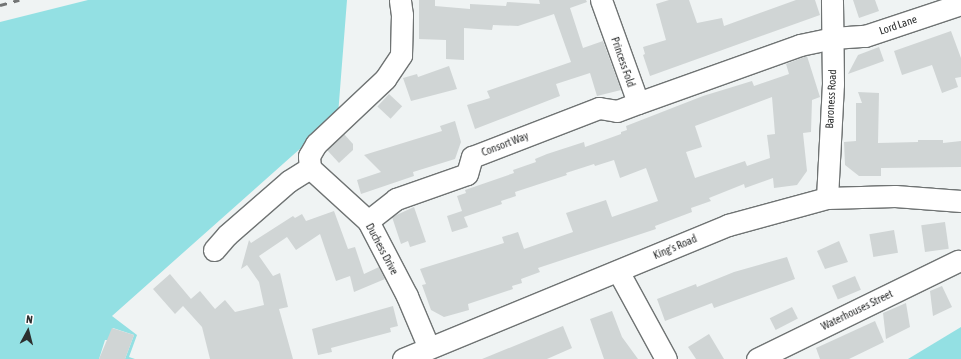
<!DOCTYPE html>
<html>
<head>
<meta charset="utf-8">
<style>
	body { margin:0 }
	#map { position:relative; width:961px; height:359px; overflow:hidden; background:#eff3f3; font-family:"Asap Condensed",sans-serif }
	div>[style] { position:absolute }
	.green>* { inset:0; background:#93e0e3 }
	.building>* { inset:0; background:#d0d5d5; transform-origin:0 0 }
	.roads { filter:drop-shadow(1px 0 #6f7373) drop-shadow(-1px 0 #6f7373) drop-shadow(0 1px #6f7373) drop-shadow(0 -1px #6f7373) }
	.minor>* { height:21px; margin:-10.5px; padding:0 10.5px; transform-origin:10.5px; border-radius:10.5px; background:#fff }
	.rail>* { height:3px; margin-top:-1.5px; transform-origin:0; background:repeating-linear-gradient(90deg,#737575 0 7px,transparent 0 14px) }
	span { translate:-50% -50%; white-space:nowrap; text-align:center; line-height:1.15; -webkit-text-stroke:3px #fff; paint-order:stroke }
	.street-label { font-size:11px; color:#2d2f2f }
	.north { position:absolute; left:8px; top:311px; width:40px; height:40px; -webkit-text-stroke:3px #fff; paint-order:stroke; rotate:7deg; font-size:11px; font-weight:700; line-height:16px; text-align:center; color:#2d2f2f }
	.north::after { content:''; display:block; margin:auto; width:14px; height:18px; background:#2d2f2f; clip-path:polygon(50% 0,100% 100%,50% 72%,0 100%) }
</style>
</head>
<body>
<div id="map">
	<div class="green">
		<div style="clip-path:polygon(88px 0,347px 0,338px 115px,112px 316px,137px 335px,129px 357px,135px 359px,125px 359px,134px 335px,113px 328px,108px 340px,105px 340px,99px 359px,0 359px,0 22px)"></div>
		<div style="clip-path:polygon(961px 327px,961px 359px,908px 359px)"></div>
	</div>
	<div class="building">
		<div style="clip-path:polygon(419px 0,435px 0,435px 6px,470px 9px,470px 4px,506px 6px,507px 2px,540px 4px,539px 0,586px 0,587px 2px,570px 8px,583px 48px,603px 41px,621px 90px,597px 96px,590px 73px,556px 84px,560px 96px,475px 129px,467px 105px,490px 98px,487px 91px,571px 62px,554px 14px,518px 26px,493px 25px,492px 30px,464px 28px,464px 60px,446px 59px,446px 40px,419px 39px)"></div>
		<div style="clip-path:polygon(669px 0,689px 0,697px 23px,722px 18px,724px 26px,796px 0,815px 0,820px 15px,650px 76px,643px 55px,645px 54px,643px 47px,666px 40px,656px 4px)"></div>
		<div style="clip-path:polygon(853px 0,875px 0,879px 11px,859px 18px)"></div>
		<div style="clip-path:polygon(951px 31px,961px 58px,961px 77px,955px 78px,958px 87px,942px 93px,932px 65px,902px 75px,894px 51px)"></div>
		<div style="clip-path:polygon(879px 47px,884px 61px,848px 74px,858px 55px)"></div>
		<div style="clip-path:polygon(evenodd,807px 56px,820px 97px,812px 100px,811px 132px,803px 133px,807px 171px,797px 185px,774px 188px,773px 178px,745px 188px,744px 184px,709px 198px,711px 201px,691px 208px,692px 212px,655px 226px,656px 229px,538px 268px,540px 272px,521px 279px,522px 283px,512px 286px,513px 289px,468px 304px,469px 310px,444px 317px,431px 310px,422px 285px,426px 284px,420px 269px,504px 243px,502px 237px,518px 232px,524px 249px,573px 232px,566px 213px,606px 200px,612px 217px,658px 201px,646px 168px,620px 178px,614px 160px,595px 166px,594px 164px,566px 173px,567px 175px,515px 192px,516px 196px,501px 201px,502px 204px,464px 217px,468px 227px,452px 232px,447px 216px,462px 211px,457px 196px,466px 193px,465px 190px,514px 173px,513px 170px,536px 162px,535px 159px,547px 154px,584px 142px,585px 147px,621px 134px,621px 132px,627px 130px,626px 126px,703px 96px,752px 81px,754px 86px,789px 74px,786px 64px,807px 56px,772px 97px,775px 134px,767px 135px,770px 158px,747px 166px,745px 161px,695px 178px,686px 152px,702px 147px,695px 126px,772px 97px)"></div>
		<div style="clip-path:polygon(449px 66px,457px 89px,411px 101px,403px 78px,417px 74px,418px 77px)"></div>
		<div style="clip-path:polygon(858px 92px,879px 93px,878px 143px,918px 142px,918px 140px,943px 140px,943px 143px,961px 141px,961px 167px,881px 168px,881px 176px,859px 176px,845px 165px,844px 142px,856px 141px,856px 103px,862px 103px)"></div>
		<div style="left:389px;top:94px;width:18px;height:17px;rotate:43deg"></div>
		<div style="clip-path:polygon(455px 121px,461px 142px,455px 159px,413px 172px,414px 176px,361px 194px,357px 180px,381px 172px,364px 155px,442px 131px,440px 126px)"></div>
		<div style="clip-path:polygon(344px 134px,353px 144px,353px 150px,339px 163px,327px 150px)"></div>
		<div style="clip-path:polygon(414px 207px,426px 242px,410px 247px,408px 241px,401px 244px,392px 217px)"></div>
		<div style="clip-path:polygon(334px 211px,348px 249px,355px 247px,364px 274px,379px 267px,385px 279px,354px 292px,350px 276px,336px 281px,320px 234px,296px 250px,287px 237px,259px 256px,273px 276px,280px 273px,288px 307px,279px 309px,293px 359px,210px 359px,202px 327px,183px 306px,175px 314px,153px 289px,170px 274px,191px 299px,184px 305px,200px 291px,215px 309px,225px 300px,235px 312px,264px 305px,259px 282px,247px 265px,241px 269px,249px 240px,251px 243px,293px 216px,295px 218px,302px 214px,306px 221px)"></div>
		<div style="left:945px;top:222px;width:27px;height:24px;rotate:82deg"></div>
		<div style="left:894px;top:230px;width:23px;height:25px;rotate:80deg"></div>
		<div style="clip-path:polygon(839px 241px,848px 262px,825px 269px,817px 251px)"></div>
		<div style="clip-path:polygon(787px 257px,795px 279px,714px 308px,712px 303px,665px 321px,657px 299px,696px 284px,697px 287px,734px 272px)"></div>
		<div style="left:855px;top:276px;width:15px;height:25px;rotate:67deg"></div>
		<div style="clip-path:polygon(942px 286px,952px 307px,933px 316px,930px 291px)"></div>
		<div style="clip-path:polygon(906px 303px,910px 327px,886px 339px,883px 313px)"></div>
		<div style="clip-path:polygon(393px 306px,398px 326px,390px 328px,391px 332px,331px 348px,332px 352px,318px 355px,312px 329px)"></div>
		<div style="left:792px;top:307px;width:13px;height:25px;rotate:63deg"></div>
		<div style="clip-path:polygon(612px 311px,622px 337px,638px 359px,604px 359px,590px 319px)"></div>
		<div style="clip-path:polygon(875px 321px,884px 342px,849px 359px,820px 359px,816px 348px)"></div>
		<div style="clip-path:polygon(563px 326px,572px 348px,547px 359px,482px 359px)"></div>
		<div style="clip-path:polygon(112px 328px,134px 335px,125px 359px,99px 359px)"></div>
		<div style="clip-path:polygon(709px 334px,724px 359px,696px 359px,688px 347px)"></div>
	</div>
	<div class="roads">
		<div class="minor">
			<div style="left:601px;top:0;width:109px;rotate:70.2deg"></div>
			<div style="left:638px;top:103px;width:172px;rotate:-19.7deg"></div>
			<div style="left:800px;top:45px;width:34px;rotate:-12deg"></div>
			<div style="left:833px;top:38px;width:32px;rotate:-4deg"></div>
			<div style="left:865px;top:36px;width:101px;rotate:-18.4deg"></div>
			<div style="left:310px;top:168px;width:12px;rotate:-95deg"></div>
			<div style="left:309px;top:156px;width:14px;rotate:-60deg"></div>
			<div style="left:316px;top:144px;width:95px;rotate:-43.3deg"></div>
			<div style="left:385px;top:79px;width:29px;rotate:-56deg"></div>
			<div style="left:401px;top:55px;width:40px;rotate:-88.6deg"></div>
			<div style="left:402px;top:15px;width:15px;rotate:-98deg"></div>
			<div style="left:827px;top:198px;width:114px;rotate:-87deg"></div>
			<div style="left:833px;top:84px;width:84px;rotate:-90.7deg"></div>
			<div style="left:368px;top:221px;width:36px;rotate:-38deg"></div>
			<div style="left:396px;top:199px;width:75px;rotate:-19.4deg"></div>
			<div style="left:467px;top:174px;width:18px;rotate:-74deg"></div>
			<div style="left:472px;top:157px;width:136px;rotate:-21.1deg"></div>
			<div style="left:599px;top:108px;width:18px;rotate:9deg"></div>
			<div style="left:617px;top:111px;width:22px;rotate:-21deg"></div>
			<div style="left:214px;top:250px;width:20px;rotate:-49deg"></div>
			<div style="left:227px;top:235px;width:82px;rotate:-41.1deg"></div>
			<div style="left:289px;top:181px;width:25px;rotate:-32deg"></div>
			<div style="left:310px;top:168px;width:79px;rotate:42.4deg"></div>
			<div style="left:368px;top:221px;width:85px;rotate:62.5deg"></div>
			<div style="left:407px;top:296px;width:56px;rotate:67.1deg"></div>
			<div style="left:618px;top:271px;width:100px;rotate:61.4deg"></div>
			<div style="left:403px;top:359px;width:352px;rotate:-22.4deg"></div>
			<div style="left:728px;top:225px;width:103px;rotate:-15.3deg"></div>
			<div style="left:827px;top:198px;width:68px;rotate:-1.7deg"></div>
			<div style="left:895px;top:196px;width:66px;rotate:4.3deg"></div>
			<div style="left:757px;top:359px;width:224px;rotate:-26deg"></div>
		</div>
	</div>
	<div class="rail">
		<div style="left:0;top:5px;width:20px;rotate:-15deg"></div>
	</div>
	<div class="street-label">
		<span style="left:898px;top:25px;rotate:-19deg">Lord Lane</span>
		<span style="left:623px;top:62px;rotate:71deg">Princess Fold</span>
		<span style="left:831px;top:99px;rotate:-87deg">Baroness Road</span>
		<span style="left:505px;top:144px;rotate:-21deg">Consort Way</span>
		<span style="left:675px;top:247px;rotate:-23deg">King's Road</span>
		<span style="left:382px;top:249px;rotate:62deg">Duchess Drive</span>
		<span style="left:857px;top:310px;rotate:-26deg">Waterhouses Street</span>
	</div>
	<div class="north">N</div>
</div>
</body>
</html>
